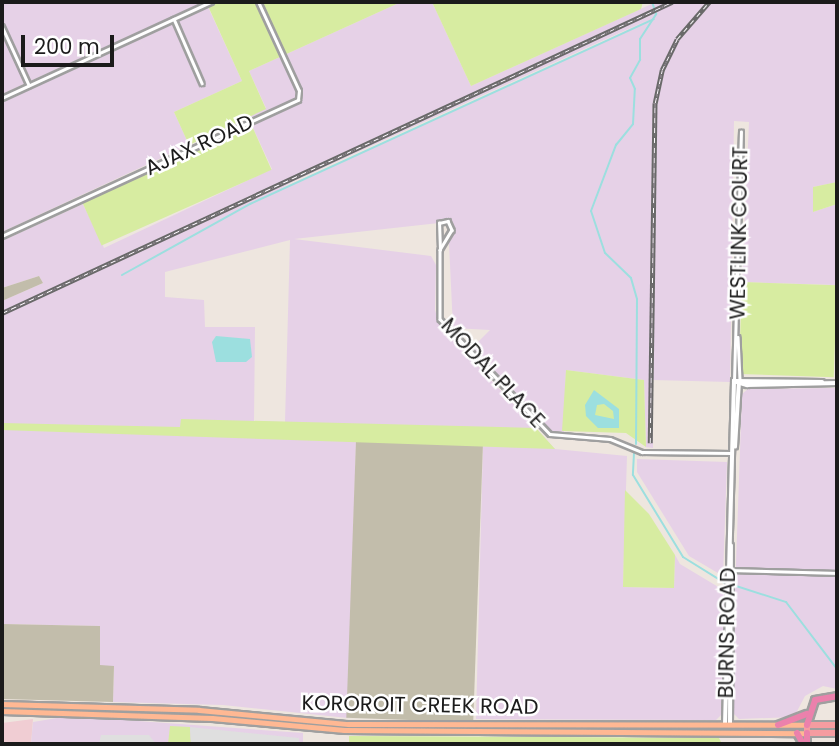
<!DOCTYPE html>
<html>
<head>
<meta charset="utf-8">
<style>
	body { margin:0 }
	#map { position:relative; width:839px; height:746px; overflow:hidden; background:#eee6df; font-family:Poppins,sans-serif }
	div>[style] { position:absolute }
	.commercial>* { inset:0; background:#f0cdd3 }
	.industrial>* { inset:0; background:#e6d1e7 }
	.construction>* { inset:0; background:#c2bdab; transform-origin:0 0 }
	.grass>* { inset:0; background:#d7eca1; transform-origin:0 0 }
	.parking>* { inset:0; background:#dfdfdf }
	.water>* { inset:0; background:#9cdfdf }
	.stream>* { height:2px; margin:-1px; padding:0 1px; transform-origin:1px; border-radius:1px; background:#9cdfdf }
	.roads { filter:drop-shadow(2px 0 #9f9f9f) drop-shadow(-2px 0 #9f9f9f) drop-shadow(0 2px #9f9f9f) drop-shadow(0 -2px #9f9f9f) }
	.minor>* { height:2.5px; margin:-1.25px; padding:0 1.25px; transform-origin:1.25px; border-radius:1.25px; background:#fff }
	.tertiary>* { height:3.5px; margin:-1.75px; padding:0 1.75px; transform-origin:1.75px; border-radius:1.75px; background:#fff }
	.primary>* { height:5px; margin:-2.5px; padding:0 2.5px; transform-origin:2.5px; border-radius:2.5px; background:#ffb893 }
	.trunk>* { height:6px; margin:-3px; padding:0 3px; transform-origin:3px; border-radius:3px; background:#f59ca0 }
	.motorway>* { height:6px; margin:-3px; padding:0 3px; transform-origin:3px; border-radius:3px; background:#eb81ac }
	.rail>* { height:4.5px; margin-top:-2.25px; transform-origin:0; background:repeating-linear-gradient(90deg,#fff 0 5px,#696969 0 10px); box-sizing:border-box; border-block:2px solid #696969 }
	span { translate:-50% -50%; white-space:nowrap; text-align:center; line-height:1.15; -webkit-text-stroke:5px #fff; paint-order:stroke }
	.street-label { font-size:21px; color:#1b1b1b }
	.frame { position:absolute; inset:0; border:4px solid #1b1b1b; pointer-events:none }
	.scale { position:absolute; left:21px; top:35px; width:93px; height:32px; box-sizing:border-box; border:4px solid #1b1b1b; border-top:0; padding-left:9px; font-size:21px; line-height:24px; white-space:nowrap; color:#1b1b1b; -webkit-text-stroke:5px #fff; paint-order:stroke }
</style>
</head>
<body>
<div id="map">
	<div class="commercial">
		<div style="clip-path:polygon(33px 719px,31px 744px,2px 744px,2px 723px)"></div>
	</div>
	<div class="industrial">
		<div style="clip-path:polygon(2px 2px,218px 2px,208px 7px,242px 81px,174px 112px,189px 145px,2px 232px,2px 102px,139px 39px,153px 66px,136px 33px,2px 94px)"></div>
		<div style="clip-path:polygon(evenodd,401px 2px,432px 2px,471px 86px,656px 2px,837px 2px,837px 182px,813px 187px,813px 212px,837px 204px,837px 285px,742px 282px,749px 122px,734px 121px,730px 382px,653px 380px,653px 448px,646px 447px,644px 380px,566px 370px,564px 432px,548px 431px,472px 348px,490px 330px,453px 328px,448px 222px,294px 239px,431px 256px,436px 265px,435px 310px,439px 324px,555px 449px,627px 456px,623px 587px,674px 588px,675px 555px,680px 564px,725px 591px,721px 715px,716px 720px,476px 719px,483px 444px,356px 441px,348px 718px,223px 705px,113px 702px,114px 666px,100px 666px,100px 626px,2px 624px,2px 301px,43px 283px,39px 276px,2px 288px,2px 241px,83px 204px,104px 248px,272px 169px,248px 117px,266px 108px,249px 71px,401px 2px,650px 19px,563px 61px,278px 190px,292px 182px,650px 19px,401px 2px,290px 240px,285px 422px,254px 421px,255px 327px,205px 327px,204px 300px,165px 297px,165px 272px,290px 240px)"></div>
		<div style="clip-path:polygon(837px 388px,837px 689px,823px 686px,805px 696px,794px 717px,739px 719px,734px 714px,734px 620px,742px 394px,748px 389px)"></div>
		<div style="clip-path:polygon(637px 459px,727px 462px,723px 576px,689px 556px,637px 472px)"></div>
		<div style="clip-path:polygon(69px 716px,303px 733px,303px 744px,31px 744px,33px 722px)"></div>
	</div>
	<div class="construction">
		<div style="clip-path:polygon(39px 276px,43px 283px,2px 301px,2px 288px)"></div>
		<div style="left:356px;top:440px;width:127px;height:278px;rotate:2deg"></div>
		<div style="clip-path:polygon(2px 624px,100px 626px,100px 665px,114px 666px,113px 702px,2px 699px)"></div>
	</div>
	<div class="grass">
		<div style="clip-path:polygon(218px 2px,401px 2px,249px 71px,266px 109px,189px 145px,174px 112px,242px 81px,208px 6px)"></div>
		<div style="clip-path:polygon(432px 2px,643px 2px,641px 9px,471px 86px)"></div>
		<div style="left:252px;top:126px;width:48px;height:186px;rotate:66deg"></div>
		<div style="clip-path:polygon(837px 182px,837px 204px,813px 212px,813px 187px)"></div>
		<div style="left:742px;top:282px;width:95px;height:92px;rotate:2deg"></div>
		<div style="clip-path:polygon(566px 370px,644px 380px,646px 447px,626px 433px,562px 431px)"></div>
		<div style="clip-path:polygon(181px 419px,536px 428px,555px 449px,2px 430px,2px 423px,180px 427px)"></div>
		<div style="clip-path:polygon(625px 490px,649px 514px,675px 555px,674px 588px,623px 587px)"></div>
		<div style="clip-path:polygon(170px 726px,190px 727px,191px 744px,168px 744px)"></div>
		<div style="clip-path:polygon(349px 736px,719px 738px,722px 744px,349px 744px)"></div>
	</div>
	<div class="parking">
		<div style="clip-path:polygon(190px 727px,299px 738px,299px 744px,191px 744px)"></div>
		<div style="clip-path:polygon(101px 735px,149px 735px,156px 744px,99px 744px)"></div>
	</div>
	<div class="water">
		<div style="clip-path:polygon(216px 336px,250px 339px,252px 357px,246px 362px,216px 362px,212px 342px)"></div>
		<div style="clip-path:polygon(evenodd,594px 390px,619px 409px,619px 428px,598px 428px,586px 416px,585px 405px,594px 390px,604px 404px,613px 411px,614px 419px,595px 415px,597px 405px,604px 404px)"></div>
	</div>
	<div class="stream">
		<div style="left:122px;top:275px;width:146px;rotate:-29deg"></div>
		<div style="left:250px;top:204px;width:444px;rotate:-24.6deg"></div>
		<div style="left:636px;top:444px;width:145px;rotate:-89.6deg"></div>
		<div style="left:637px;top:299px;width:22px;rotate:-106deg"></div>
		<div style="left:631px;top:278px;width:36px;rotate:-136deg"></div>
		<div style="left:605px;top:253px;width:44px;rotate:-108.4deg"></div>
		<div style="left:591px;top:211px;width:71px;rotate:-69.3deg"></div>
		<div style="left:616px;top:145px;width:27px;rotate:-51deg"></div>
		<div style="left:633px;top:124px;width:35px;rotate:-87deg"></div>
		<div style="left:635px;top:89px;width:12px;rotate:-114deg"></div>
		<div style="left:630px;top:78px;width:21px;rotate:-61deg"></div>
		<div style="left:640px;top:60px;width:21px;rotate:-90deg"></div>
		<div style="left:640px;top:39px;width:30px;rotate:-57deg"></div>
		<div style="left:656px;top:14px;width:13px;rotate:-108deg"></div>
		<div style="left:634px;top:453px;width:22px;rotate:93deg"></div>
		<div style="left:633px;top:475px;width:96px;rotate:58.6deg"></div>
		<div style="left:683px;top:557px;width:49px;rotate:31.8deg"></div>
		<div style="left:733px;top:585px;width:56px;rotate:17.8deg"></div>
		<div style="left:786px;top:602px;width:84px;rotate:52.7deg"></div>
	</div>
	<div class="roads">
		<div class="minor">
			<div style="left:174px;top:19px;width:70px;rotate:66.4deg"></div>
			<div style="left:2px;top:26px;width:65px;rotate:65.4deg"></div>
			<div style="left:2px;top:98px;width:230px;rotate:-24.7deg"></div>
			<div style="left:2px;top:236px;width:326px;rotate:-24.7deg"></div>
			<div style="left:298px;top:100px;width:9px;rotate:-84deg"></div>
			<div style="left:299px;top:91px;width:98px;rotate:-114.7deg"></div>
			<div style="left:440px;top:250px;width:27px;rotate:-92deg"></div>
			<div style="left:439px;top:223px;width:9px;rotate:-13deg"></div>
			<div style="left:448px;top:221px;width:10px;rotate:66deg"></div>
			<div style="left:452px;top:230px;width:23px;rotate:121deg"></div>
			<div style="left:440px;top:250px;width:69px;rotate:90deg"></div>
			<div style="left:440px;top:319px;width:159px;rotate:46.3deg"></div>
			<div style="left:550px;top:434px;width:60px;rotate:4.8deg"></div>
			<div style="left:610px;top:439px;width:35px;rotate:22deg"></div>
			<div style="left:642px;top:452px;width:89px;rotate:0.6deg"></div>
			<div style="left:738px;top:337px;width:42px;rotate:87.3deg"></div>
			<div style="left:734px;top:381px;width:249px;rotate:-88.4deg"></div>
			<div style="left:731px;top:570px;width:106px;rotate:1.6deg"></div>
		</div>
		<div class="tertiary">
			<div style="left:734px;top:381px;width:14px;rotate:17deg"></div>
			<div style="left:747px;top:385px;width:90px;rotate:-1.3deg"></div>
			<div style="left:734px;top:381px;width:88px;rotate:0.7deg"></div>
			<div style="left:735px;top:447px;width:65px;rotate:-86.5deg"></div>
			<div style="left:730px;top:724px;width:178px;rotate:-89.7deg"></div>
			<div style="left:725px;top:725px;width:344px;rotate:-88.5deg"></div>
		</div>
		<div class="primary">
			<div style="left:2px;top:704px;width:197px;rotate:1.7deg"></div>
			<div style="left:199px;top:710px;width:150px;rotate:5.4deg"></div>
			<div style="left:348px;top:724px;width:459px;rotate:0.1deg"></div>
			<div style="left:2px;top:711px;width:210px;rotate:1.9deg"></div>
			<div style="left:212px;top:718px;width:133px;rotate:5.2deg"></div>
			<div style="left:344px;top:730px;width:463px;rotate:0.4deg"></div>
		</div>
		<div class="trunk">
			<div style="left:837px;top:725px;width:30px;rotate:180deg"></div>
			<div style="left:807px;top:725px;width:8px;rotate:90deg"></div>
			<div style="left:807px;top:733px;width:30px"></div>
		</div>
		<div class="motorway">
			<div style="left:778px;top:725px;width:31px;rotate:-21deg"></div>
			<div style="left:807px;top:725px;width:26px;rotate:-72deg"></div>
			<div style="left:815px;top:700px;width:22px;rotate:-10deg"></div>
			<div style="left:797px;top:733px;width:13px;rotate:61deg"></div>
			<div style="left:807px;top:744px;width:11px;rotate:-90deg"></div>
		</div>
	</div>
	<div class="rail">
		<div style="left:2px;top:313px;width:739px;rotate:-24.9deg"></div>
		<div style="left:650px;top:443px;width:340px;rotate:-89.2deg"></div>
		<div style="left:655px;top:103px;width:34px;rotate:-78deg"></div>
		<div style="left:662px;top:70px;width:34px;rotate:-64deg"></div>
		<div style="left:677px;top:39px;width:49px;rotate:-49.1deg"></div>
	</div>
	<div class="street-label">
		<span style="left:199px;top:145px;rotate:-25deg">AJAX ROAD</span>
		<span style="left:739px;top:233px;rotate:-89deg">WESTLINK COURT</span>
		<span style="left:493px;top:373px;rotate:47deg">MODAL PLACE</span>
		<span style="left:727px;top:633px;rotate:-89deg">BURNS ROAD</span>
		<span style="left:420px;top:705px;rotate:1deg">KOROROIT CREEK ROAD</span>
	</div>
	<div class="frame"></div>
	<div class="scale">200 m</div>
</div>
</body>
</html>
